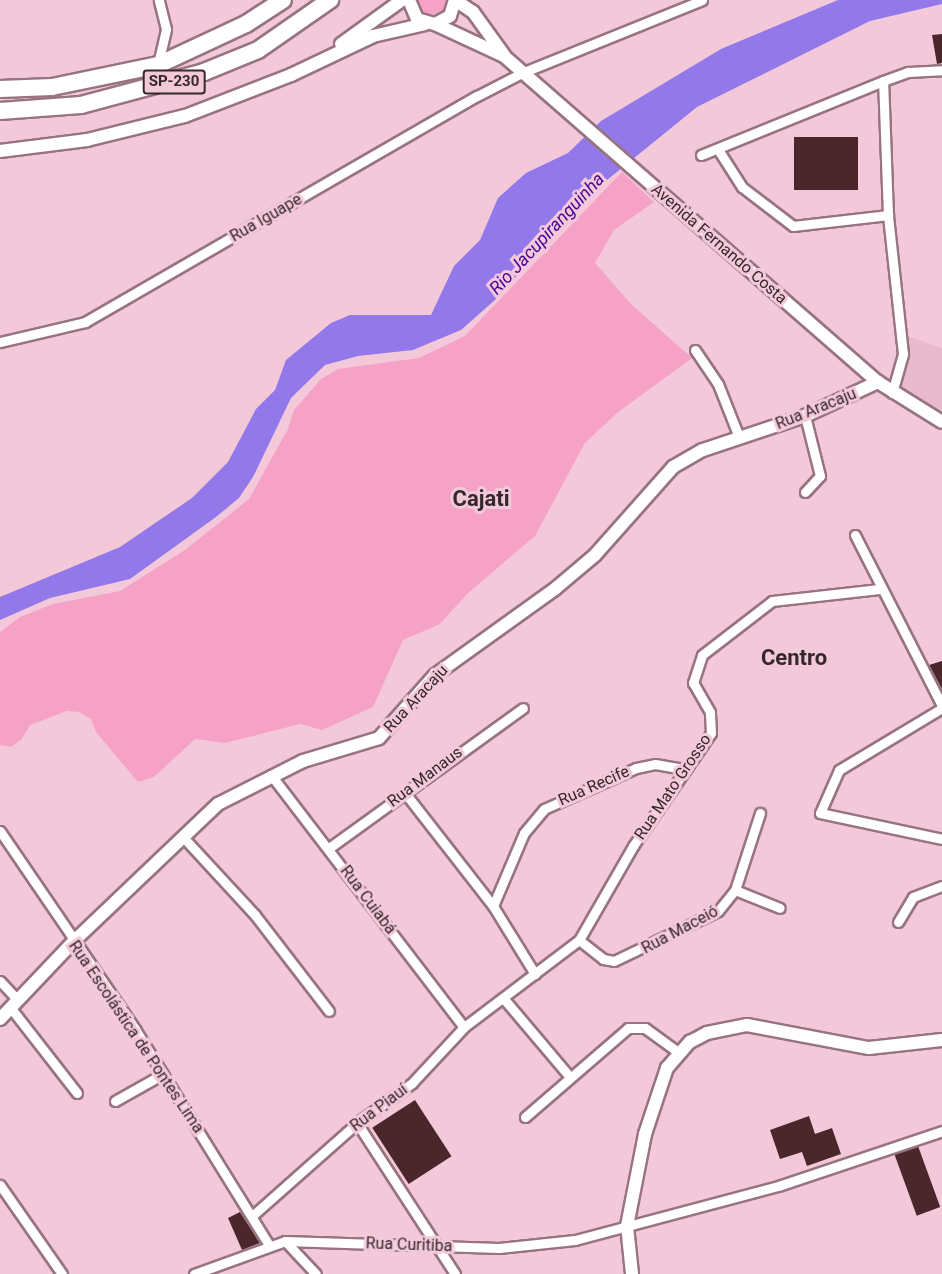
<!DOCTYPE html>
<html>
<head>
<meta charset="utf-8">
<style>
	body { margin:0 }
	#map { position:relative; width:942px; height:1274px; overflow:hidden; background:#f3c9da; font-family:Roboto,sans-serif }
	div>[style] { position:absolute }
	.built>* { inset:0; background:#e9b9cc }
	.green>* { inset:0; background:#f6a1c6 }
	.water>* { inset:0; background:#9378e9 }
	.building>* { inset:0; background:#49272b; transform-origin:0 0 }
	.roads { filter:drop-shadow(2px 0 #987382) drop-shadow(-2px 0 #987382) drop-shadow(0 2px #987382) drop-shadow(0 -2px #987382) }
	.minor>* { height:9px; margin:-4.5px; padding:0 4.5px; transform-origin:4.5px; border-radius:4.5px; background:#fff }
	.tertiary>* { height:12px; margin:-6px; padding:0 6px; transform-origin:6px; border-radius:6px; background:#fff }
	.motorway>* { height:16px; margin:-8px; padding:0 8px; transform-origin:8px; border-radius:8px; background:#fff }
	span { translate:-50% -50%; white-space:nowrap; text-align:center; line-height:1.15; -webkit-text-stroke:6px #f3c9da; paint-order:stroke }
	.shield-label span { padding:2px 4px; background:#f3c9da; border:2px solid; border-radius:4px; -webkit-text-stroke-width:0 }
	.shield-label { font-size:15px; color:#36272d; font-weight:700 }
	.street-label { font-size:16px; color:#36272d }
	.water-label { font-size:18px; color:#460596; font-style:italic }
	.district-label { font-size:22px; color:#36272d; font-weight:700 }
</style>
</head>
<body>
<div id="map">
	<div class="built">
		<div style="clip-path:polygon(904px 335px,942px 348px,942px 411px,897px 387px,908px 367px)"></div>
	</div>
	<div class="green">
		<div style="clip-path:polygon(416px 0,452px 0,448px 11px,428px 15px,411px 6px)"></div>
		<div style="clip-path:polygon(622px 172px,654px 202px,614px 230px,595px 263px,632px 305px,692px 358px,617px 413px,585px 443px,535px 536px,467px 594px,440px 624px,403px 640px,373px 707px,322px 730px,300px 724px,225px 743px,195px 739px,154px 777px,138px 782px,96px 732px,91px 719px,79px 712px,67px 711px,30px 725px,21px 740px,11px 747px,0 745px,0 632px,20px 617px,53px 604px,120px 591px,185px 550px,249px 499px,288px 429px,294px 410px,321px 379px,338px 369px,419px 358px,465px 336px)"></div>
	</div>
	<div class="water">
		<div style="clip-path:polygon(838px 0,942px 0,942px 4px,870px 21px,697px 107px,591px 193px,496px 299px,461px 330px,413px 350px,358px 356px,325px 365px,291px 398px,253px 477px,239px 498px,216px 517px,130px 579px,50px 598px,0 620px,0 597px,120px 547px,192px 498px,228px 462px,256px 409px,275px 390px,286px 360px,331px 323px,350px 315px,431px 315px,454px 266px,480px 240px,498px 198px,526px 173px,568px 153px,601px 121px,721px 49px)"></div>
	</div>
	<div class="building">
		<div style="clip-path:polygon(942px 34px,942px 63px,937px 64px,932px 35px)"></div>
		<div style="left:794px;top:137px;width:64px;height:53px"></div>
		<div style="clip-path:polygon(942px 661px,942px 689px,929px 665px)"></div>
		<div style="left:415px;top:1100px;width:67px;height:51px;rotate:57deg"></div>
		<div style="clip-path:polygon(809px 1116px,815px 1134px,832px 1128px,841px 1154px,807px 1166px,802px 1152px,780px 1159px,770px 1130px)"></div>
		<div style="left:918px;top:1146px;width:65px;height:25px;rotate:70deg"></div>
		<div style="clip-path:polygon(240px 1212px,260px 1243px,242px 1250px,228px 1218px)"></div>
	</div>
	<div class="roads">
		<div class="minor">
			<div style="left:158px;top:64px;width:36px;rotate:-77deg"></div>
			<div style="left:166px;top:29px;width:30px;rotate:-104deg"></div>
			<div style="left:719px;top:151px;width:43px;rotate:57.4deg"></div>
			<div style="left:742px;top:187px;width:64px;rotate:37.4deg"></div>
			<div style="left:793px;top:226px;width:96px;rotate:-6.6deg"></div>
			<div style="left:701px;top:155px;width:196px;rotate:-22.1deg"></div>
			<div style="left:0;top:342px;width:87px;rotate:-13.2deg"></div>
			<div style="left:85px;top:322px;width:452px;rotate:-30deg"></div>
			<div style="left:477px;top:96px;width:53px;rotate:-27.1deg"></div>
			<div style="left:524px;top:72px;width:192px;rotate:-22deg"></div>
			<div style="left:695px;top:350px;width:41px;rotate:55.9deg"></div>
			<div style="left:718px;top:384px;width:57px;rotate:68.4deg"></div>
			<div style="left:892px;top:393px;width:41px;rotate:-74.2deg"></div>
			<div style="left:903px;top:354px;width:140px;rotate:-96.2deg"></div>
			<div style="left:888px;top:215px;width:134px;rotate:-92.1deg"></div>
			<div style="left:883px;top:81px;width:27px;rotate:-20deg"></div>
			<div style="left:908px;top:72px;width:34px;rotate:-3deg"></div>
			<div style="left:805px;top:492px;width:22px;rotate:-47deg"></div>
			<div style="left:820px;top:476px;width:62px;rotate:-104deg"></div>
			<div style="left:855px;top:535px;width:192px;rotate:63deg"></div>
			<div style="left:942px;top:708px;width:120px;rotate:149deg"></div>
			<div style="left:839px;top:770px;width:47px;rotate:113.8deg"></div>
			<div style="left:820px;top:813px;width:125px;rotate:12deg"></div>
			<div style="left:271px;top:775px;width:317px;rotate:52.6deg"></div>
			<div style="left:405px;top:793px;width:143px;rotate:52.1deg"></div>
			<div style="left:493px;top:906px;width:80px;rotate:58.3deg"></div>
			<div style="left:0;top:831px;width:240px;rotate:55.7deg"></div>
			<div style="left:135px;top:1029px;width:254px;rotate:58.2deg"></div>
			<div style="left:183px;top:837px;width:106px;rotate:47.3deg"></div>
			<div style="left:255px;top:915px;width:121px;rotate:52.4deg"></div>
			<div style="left:329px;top:848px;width:239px;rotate:-35.8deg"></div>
			<div style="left:735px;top:890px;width:48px;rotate:21.8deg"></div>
			<div style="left:493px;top:906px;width:79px;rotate:-67deg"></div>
			<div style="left:524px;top:833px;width:31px;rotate:-50deg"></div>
			<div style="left:544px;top:809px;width:101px;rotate:-24deg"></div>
			<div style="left:636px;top:768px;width:19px;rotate:-12deg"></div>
			<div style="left:655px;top:764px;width:29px;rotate:10deg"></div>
			<div style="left:898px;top:922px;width:29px;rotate:-59deg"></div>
			<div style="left:913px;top:897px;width:31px;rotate:-21deg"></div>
			<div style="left:579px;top:940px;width:31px;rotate:38deg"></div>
			<div style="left:603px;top:959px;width:11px;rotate:10deg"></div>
			<div style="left:614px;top:961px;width:115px;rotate:-25.7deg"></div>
			<div style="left:718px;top:911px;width:27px;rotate:-51deg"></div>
			<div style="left:735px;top:890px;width:81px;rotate:-72deg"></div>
			<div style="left:0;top:981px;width:25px;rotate:47deg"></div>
			<div style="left:504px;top:999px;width:101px;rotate:49.8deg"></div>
			<div style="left:10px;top:1007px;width:109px;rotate:52.1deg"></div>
			<div style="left:115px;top:1101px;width:55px;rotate:-29.4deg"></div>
			<div style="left:525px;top:1117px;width:136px;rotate:-40.8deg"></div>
			<div style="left:628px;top:1028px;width:17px"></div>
			<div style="left:645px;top:1028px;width:41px;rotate:36deg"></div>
			<div style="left:357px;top:1123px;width:180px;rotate:57deg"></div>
			<div style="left:0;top:1185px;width:108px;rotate:55.1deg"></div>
			<div style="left:252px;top:1216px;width:140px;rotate:-41.5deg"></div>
			<div style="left:357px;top:1123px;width:68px;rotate:-36deg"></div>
			<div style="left:412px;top:1083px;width:76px;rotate:-47.1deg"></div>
			<div style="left:464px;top:1027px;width:144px;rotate:-37.1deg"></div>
			<div style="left:579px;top:940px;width:108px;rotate:-60.1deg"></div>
			<div style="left:633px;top:846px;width:137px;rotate:-55.4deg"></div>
			<div style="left:711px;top:733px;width:21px;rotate:-93deg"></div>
			<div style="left:710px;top:712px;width:34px;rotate:-120deg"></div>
			<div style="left:693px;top:683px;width:29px;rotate:-72deg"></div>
			<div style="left:702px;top:655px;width:88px;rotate:-37.6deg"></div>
			<div style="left:772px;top:601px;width:108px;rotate:-6.4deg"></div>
			<div style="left:285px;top:1241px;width:45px;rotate:46.8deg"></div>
			<div style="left:194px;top:1274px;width:97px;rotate:-19.9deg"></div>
			<div style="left:285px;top:1241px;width:214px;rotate:1.9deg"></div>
			<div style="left:499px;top:1248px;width:76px;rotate:-6deg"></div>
			<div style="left:575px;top:1240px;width:213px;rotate:-14.9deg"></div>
			<div style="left:781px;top:1185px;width:170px;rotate:-18.5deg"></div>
		</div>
		<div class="tertiary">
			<div style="left:409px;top:0;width:21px;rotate:67deg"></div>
			<div style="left:417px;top:19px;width:19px;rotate:16deg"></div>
			<div style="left:435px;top:24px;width:17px;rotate:-28deg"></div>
			<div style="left:450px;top:16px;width:17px;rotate:-73deg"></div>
			<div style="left:455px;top:0;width:22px;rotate:34deg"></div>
			<div style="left:473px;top:12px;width:53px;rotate:54.2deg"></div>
			<div style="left:435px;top:24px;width:76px;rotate:24.9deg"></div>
			<div style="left:504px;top:56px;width:496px;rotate:41.1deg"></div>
			<div style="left:878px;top:382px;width:75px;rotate:32deg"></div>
			<div style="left:341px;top:44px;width:75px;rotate:-35.8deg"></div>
			<div style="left:0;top:151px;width:88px;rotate:-7.2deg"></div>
			<div style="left:87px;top:140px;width:101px;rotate:-13.8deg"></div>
			<div style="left:185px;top:116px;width:114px;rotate:-21.1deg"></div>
			<div style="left:291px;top:75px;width:91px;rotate:-25.4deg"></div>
			<div style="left:373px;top:36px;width:53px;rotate:-13deg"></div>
			<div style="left:0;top:1019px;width:106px;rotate:-46.5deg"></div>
			<div style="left:73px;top:942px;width:200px;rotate:-43.6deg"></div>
			<div style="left:218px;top:804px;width:95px;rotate:-26.8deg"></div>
			<div style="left:303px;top:761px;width:79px;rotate:-16.8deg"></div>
			<div style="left:379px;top:738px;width:84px;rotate:-48.4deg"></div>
			<div style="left:435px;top:675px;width:149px;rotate:-35.7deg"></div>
			<div style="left:556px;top:588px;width:51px;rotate:-40.2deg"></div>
			<div style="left:595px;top:555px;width:118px;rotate:-48.4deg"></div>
			<div style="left:673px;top:467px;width:34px;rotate:-30deg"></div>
			<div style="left:703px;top:450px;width:108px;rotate:-18.4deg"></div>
			<div style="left:805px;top:416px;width:81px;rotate:-25deg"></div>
			<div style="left:632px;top:1274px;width:48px;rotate:-95.9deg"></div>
			<div style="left:627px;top:1226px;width:94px;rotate:-78.9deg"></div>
			<div style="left:645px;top:1134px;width:70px;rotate:-71.6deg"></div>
			<div style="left:667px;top:1068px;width:35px;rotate:-49deg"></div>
			<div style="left:690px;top:1042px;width:19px;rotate:-28deg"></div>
			<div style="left:707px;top:1033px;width:41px;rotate:-11.3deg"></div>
			<div style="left:747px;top:1025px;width:124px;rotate:10.7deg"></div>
			<div style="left:869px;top:1048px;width:73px;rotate:-6.3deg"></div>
		</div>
		<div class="motorway">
			<div style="left:0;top:89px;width:52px;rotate:-2.2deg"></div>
			<div style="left:52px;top:87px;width:108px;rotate:-11.7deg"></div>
			<div style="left:158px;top:65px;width:97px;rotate:-25deg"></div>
			<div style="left:246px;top:24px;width:44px;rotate:-33deg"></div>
			<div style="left:0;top:111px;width:81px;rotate:-4.2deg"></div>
			<div style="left:81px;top:105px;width:127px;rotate:-15deg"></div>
			<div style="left:204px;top:72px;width:58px;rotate:-22.2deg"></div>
			<div style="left:258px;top:50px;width:88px;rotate:-34.8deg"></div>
		</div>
	</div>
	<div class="shield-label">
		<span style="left:174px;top:82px">SP-230</span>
	</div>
	<div class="street-label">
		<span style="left:266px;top:218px;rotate:-30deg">Rua Iguape</span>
		<span style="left:719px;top:244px;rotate:41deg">Avenida Fernando Costa</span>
		<span style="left:816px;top:409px;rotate:-22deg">Rua Aracaju</span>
		<span style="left:416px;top:699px;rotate:-47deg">Rua Aracaju</span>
		<span style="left:425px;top:777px;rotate:-37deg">Rua Manaus</span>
		<span style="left:594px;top:786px;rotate:-24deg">Rua Recife</span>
		<span style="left:673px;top:787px;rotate:-56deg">Rua Mato Grosso</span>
		<span style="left:368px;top:900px;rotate:53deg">Rua Cuiabá</span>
		<span style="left:680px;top:930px;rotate:-28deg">Rua Maceió</span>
		<span style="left:136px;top:1037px;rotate:56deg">Rua Escolástica de Pontes Lima</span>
		<span style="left:379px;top:1108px;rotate:-37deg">Rua Piauí</span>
		<span style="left:409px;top:1245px;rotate:2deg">Rua Curitiba</span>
	</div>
	<div class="water-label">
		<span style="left:547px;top:234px;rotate:-47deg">Rio Jacupiranguinha</span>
	</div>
	<div class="district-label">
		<span style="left:481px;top:499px">Cajati</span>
		<span style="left:794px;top:658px">Centro</span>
	</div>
</div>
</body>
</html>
